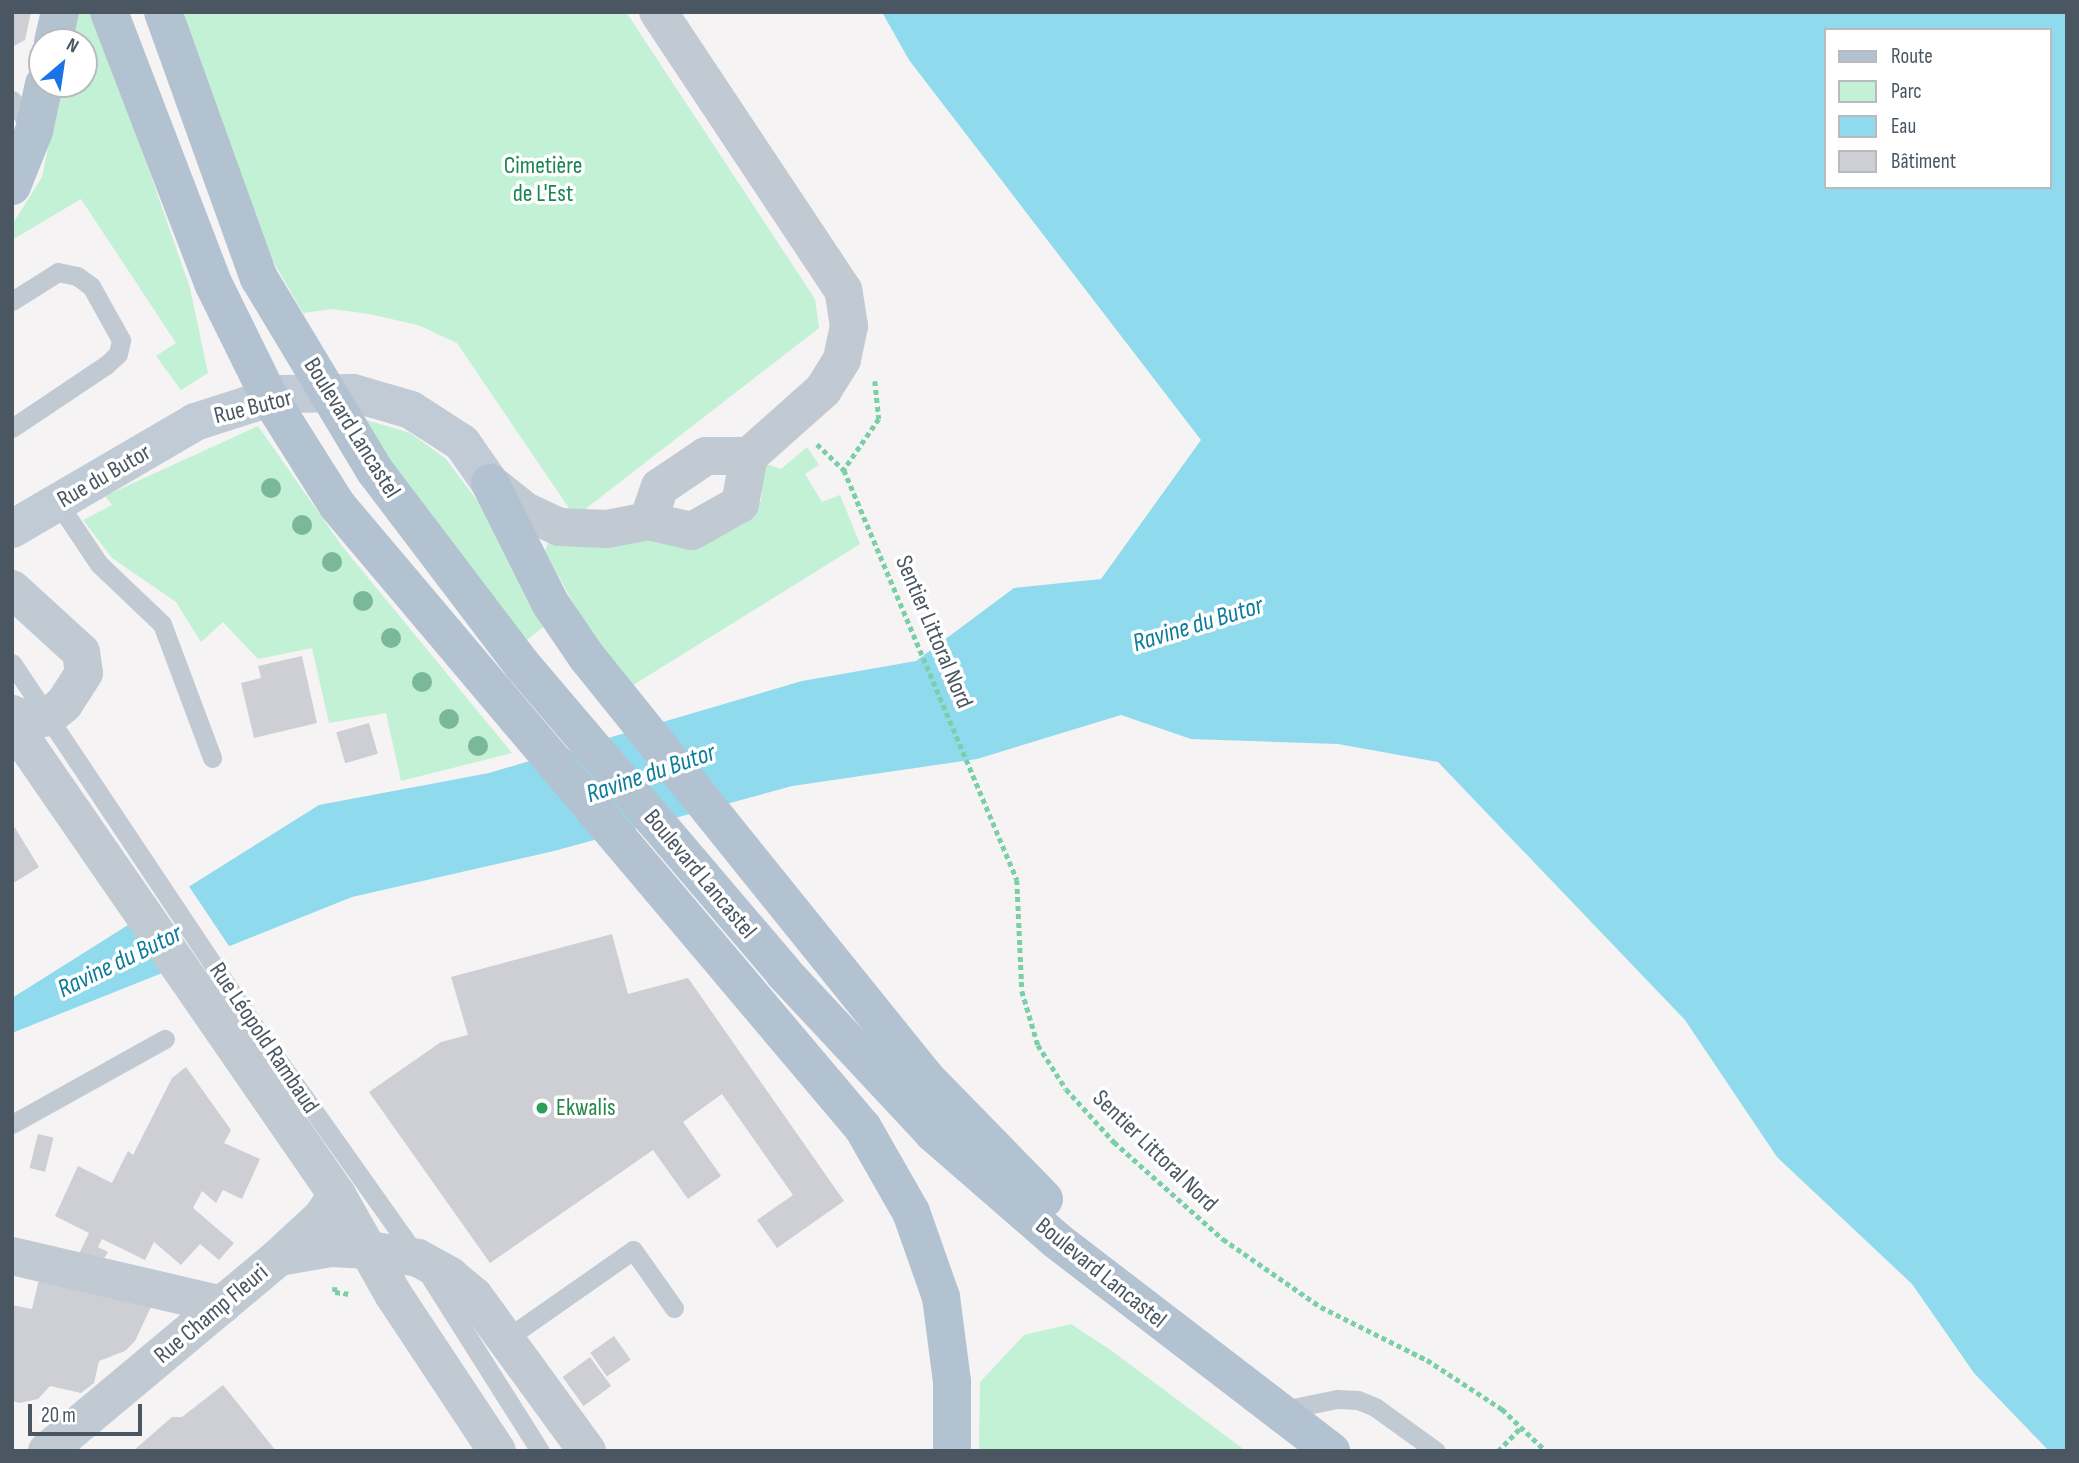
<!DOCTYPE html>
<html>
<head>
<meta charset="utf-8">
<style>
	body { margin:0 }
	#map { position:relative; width:2079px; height:1463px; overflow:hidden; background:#f5f3f3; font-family:"Sofia Sans Condensed",sans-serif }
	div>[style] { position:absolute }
	.green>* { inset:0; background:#c3f1d5 }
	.water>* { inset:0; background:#90daee }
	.pier>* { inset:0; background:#f5f3f3 }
	.building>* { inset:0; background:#cdcfd5; transform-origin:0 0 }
	.path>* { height:4.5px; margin-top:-2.25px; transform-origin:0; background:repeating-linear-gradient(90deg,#7ad0a6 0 5px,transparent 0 8.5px) }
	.service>* { height:19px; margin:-9.5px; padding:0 9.5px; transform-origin:9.5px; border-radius:9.5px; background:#c1cad2 }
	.minor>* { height:38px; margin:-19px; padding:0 19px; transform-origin:19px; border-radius:19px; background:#c1cad2 }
	.tertiary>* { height:38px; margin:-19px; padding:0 19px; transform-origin:19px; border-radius:19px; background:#c1cad2 }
	.secondary>* { height:38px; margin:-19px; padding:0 19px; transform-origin:19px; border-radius:19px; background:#c1cbd6 }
	.primary>* { height:38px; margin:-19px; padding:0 19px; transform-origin:19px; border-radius:19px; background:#b3c2d1 }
	.trees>* { width:20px; height:20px; margin:-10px; border-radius:50%; background:#7bb799 }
	.dots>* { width:19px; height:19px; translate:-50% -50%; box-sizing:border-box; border:4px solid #fff; border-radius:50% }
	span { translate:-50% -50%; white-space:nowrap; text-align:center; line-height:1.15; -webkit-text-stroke:7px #fff; paint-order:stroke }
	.park-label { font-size:24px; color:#17864f }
	.street-label { font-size:24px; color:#4a5661 }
	.leisure-label { font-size:24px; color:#27864d }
	.left { translate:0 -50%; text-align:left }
	.water-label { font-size:26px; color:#0c7c9b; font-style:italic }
	.frame { position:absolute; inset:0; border:14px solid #4a5661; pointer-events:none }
	.legend { position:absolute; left:1824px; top:28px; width:228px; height:161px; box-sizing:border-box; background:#fff; border:2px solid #b7bbc0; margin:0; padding:9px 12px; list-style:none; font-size:21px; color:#4a5661 }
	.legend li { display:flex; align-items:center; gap:14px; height:35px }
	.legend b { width:35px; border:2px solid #b7bbc0 }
	.north { position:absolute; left:28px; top:28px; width:70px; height:70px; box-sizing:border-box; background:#fff; border:2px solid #b7bbc0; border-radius:50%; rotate:29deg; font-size:19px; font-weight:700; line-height:28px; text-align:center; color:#4a5661 }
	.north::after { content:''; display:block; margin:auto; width:24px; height:32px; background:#1a73e8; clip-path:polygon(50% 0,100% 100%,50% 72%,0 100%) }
	.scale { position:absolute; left:28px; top:1404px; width:114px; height:32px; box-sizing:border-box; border:4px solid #4a5661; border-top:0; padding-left:9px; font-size:21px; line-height:24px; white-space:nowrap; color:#4a5661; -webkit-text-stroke:5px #fff; paint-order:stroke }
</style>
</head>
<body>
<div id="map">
	<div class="green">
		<div style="clip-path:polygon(71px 12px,94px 12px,190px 288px,208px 373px,181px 390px,156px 356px,176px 343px,81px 199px,12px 240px,12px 225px,42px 177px,61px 84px,84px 84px,84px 42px,67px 42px)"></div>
		<div style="clip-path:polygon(176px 12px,626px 12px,815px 299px,819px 328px,575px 517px,457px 343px,418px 325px,369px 314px,332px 309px,303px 313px,266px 249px)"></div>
		<div style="clip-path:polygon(360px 418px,410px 433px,446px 459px,479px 503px,543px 627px,527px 640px,387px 463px)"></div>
		<div style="clip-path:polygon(258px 426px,342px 546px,512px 753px,401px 781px,386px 713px,329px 723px,312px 648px,258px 659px,223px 622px,201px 642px,176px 602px,112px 558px,83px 520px,112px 505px,105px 496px)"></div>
		<div style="clip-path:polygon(807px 447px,819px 465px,805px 474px,822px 502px,840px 495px,860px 544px,630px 687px,593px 640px,545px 551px,550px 537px,705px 542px,761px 501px,764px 463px,781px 469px)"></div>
		<div style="clip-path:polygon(1071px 1324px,1112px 1351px,1246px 1451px,979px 1451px,980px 1382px,1024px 1335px)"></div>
	</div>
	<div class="water">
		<div style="clip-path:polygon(evenodd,882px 12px,2067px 12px,2067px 1451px,2049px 1451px,1974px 1373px,1912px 1284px,1777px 1157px,1685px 1020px,1438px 762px,1338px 744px,1191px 739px,1121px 715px,977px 759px,792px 786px,554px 851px,352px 897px,12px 1033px,12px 998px,319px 805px,489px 773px,802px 681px,916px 661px,1014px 588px,1101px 579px,1201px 440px,909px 60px,882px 12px,1825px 30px,2049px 30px,2049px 187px,1825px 187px,1825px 30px)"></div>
	</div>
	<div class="pier">
		<div style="clip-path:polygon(188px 885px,231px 949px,167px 975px,130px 921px)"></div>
	</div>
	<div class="building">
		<div style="clip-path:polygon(12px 12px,31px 12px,25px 40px,12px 47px)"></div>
		<div style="clip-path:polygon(302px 656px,317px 723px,254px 738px,241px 683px,261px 678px,258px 666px)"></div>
		<div style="left:369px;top:723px;width:32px;height:34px;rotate:74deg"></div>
		<div style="clip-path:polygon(12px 823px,39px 867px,12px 884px)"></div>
		<div style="clip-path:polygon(612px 934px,628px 994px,688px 978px,844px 1201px,777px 1248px,757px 1220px,793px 1195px,722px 1094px,683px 1122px,721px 1176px,688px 1199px,653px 1150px,490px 1263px,369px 1092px,441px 1042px,468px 1035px,451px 977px)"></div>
		<div style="clip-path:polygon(186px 1067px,231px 1130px,224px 1143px,260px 1159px,242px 1199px,223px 1190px,216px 1203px,202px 1191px,193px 1208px,234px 1243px,219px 1260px,200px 1244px,181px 1265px,154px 1242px,145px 1260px,102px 1239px,98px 1247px,108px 1252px,102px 1262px,78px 1256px,89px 1233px,55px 1216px,78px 1166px,112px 1183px,128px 1151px,133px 1155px,172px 1078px)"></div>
		<div style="left:38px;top:1134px;width:16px;height:35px;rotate:14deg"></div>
		<div style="clip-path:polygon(39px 1279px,151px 1307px,135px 1341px,125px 1351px,99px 1361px,94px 1383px,81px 1393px,50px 1386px,38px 1399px,20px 1403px,12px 1401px,12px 1305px,32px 1309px)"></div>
		<div style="left:614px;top:1336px;width:29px;height:29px;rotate:55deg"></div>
		<div style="left:590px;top:1357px;width:36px;height:34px;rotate:54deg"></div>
		<div style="clip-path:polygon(223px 1385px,276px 1451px,133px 1451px,172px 1417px,182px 1417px)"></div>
	</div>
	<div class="path">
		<div style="left:875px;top:381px;width:38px;rotate:84deg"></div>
		<div style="left:879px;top:419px;width:62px;rotate:124.5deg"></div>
		<div style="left:844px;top:470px;width:445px;rotate:67.1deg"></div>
		<div style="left:1017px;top:880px;width:111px;rotate:87.4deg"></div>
		<div style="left:1022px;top:991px;width:56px;rotate:73.5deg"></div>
		<div style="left:1038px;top:1045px;width:52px;rotate:57.5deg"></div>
		<div style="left:1066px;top:1089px;width:72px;rotate:47.8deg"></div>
		<div style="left:1114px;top:1142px;width:146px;rotate:41.7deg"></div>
		<div style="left:1223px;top:1239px;width:119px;rotate:34.8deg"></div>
		<div style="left:1321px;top:1307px;width:119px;rotate:26.6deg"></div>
		<div style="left:1427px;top:1360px;width:90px;rotate:33.2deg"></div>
		<div style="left:1502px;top:1409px;width:61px;rotate:43.7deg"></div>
		<div style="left:817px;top:444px;width:37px;rotate:44deg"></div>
		<div style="left:335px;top:1287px;width:5px;rotate:90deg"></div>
		<div style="left:335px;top:1292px;width:15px;rotate:8deg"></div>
		<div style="left:1498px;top:1451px;width:33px;rotate:-46deg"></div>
	</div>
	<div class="service">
		<div style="left:12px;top:100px;width:37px;rotate:55deg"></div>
		<div style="left:12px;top:301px;width:54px;rotate:-32.2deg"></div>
		<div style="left:58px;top:272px;width:19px;rotate:12deg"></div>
		<div style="left:77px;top:276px;width:17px;rotate:36deg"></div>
		<div style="left:91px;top:286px;width:62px;rotate:60.9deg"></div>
		<div style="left:121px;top:340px;width:14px;rotate:102deg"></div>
		<div style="left:118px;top:354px;width:16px;rotate:137deg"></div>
		<div style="left:106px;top:365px;width:113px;rotate:146.2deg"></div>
		<div style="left:58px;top:503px;width:73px;rotate:56.1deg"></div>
		<div style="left:99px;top:564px;width:87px;rotate:43.6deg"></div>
		<div style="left:162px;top:624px;width:143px;rotate:69.5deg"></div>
		<div style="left:12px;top:663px;width:447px;rotate:56.3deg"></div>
		<div style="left:260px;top:1035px;width:273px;rotate:54.7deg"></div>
		<div style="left:418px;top:1258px;width:228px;rotate:57.7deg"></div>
		<div style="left:12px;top:1124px;width:175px;rotate:-29.1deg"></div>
		<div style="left:506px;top:1339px;width:155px;rotate:-35deg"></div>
		<div style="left:633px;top:1250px;width:71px;rotate:54.7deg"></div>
		<div style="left:1278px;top:1411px;width:60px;rotate:-11.5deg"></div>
		<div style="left:1337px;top:1399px;width:21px;rotate:3deg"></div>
		<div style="left:1358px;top:1400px;width:18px;rotate:22deg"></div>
		<div style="left:1375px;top:1407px;width:75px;rotate:35.8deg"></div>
	</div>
	<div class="minor">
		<div style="left:490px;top:483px;width:45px;rotate:38.7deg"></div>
		<div style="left:525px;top:511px;width:38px;rotate:25deg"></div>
		<div style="left:560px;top:527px;width:47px;rotate:2.4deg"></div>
		<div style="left:607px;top:529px;width:42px;rotate:-11deg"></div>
		<div style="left:648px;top:521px;width:36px;rotate:-71deg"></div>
		<div style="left:660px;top:487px;width:55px;rotate:-34deg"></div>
		<div style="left:706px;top:456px;width:43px"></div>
		<div style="left:749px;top:456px;width:99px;rotate:-41.7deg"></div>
		<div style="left:823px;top:390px;width:36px;rotate:-58deg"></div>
		<div style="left:842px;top:359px;width:34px;rotate:-78deg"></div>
		<div style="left:849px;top:326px;width:36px;rotate:-99deg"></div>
		<div style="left:843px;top:290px;width:334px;rotate:-123.6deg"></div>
		<div style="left:648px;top:521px;width:45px;rotate:12.8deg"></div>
		<div style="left:692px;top:531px;width:55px;rotate:-29.4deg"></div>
		<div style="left:740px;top:504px;width:49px;rotate:-79.4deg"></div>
		<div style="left:12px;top:1256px;width:216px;rotate:13.1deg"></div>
	</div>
	<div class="tertiary">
		<div style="left:12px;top:589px;width:93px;rotate:42.4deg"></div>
		<div style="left:81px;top:652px;width:21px;rotate:82deg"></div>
		<div style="left:84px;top:673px;width:37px;rotate:123deg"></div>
		<div style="left:64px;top:704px;width:21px;rotate:141deg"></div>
		<div style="left:48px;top:717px;width:21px;rotate:169deg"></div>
		<div style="left:27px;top:721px;width:17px;rotate:-155deg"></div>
		<div style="left:12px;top:724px;width:572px;rotate:55.39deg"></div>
		<div style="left:337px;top:1195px;width:114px;rotate:60.5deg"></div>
		<div style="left:393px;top:1294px;width:188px;rotate:56.5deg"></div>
		<div style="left:279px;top:1257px;width:53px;rotate:-9.8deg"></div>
		<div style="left:331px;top:1248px;width:38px;rotate:3deg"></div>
		<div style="left:369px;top:1250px;width:50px;rotate:9.3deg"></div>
		<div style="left:418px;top:1258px;width:37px;rotate:29deg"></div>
		<div style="left:450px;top:1276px;width:31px;rotate:40deg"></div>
		<div style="left:474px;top:1296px;width:192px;rotate:53.9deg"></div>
		<div style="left:47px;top:1451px;width:302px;rotate:-39.9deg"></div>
		<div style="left:279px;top:1257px;width:59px;rotate:-42.9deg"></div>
		<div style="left:322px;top:1217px;width:27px;rotate:-56deg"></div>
	</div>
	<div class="secondary">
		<div style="left:12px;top:529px;width:212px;rotate:-30.3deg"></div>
		<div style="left:195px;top:422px;width:91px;rotate:-17.8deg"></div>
		<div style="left:282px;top:394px;width:71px;rotate:-0.8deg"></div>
		<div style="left:353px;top:393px;width:60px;rotate:16.3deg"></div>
		<div style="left:411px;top:410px;width:61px;rotate:32.9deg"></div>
		<div style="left:462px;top:443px;width:49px;rotate:55deg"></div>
	</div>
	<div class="primary">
		<div style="left:109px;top:12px;width:290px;rotate:69deg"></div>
		<div style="left:213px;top:283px;width:127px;rotate:63.8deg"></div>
		<div style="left:269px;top:397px;width:128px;rotate:57.8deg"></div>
		<div style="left:337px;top:505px;width:815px;rotate:49.83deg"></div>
		<div style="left:863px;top:1128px;width:97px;rotate:60.3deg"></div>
		<div style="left:911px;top:1212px;width:90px;rotate:70.6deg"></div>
		<div style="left:941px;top:1297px;width:86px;rotate:82.6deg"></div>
		<div style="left:952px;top:1382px;width:69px;rotate:90deg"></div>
		<div style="left:163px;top:12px;width:283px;rotate:70.2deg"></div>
		<div style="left:259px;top:278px;width:225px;rotate:59deg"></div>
		<div style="left:375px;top:471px;width:246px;rotate:52.8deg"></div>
		<div style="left:524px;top:667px;width:402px;rotate:49.6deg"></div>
		<div style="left:784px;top:973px;width:219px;rotate:47deg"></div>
		<div style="left:933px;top:1133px;width:163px;rotate:41deg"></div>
		<div style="left:1056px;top:1240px;width:347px;rotate:37.5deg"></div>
		<div style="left:53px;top:42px;width:31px;rotate:-77deg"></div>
		<div style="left:12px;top:186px;width:59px;rotate:-68.2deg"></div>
		<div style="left:34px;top:131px;width:48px;rotate:-78deg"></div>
		<div style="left:490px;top:483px;width:134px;rotate:63.4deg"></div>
		<div style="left:550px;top:603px;width:64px;rotate:55.8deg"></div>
		<div style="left:586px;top:656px;width:542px;rotate:51.14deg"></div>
		<div style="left:926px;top:1078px;width:169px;rotate:45.7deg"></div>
	</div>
	<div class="trees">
		<div style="left:271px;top:488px"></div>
		<div style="left:302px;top:525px"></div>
		<div style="left:332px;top:562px"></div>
		<div style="left:363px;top:601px"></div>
		<div style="left:391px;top:638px"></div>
		<div style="left:422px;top:682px"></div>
		<div style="left:449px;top:719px"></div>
		<div style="left:478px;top:746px"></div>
	</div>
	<div class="dots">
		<div style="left:542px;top:1108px;background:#2e9e5b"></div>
	</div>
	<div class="park-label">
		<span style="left:543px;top:180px">Cimetière<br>de L'Est</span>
	</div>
	<div class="street-label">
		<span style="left:253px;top:407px;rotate:-14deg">Rue Butor</span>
		<span style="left:352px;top:428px;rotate:58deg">Boulevard Lancastel</span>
		<span style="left:104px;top:476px;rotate:-30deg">Rue du Butor</span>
		<span style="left:934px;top:632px;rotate:67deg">Sentier Littoral Nord</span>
		<span style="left:700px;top:874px;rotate:50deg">Boulevard Lancastel</span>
		<span style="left:264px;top:1038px;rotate:56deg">Rue Léopold Rambaud</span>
		<span style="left:1155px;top:1151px;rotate:44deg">Sentier Littoral Nord</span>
		<span style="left:1101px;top:1273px;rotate:39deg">Boulevard Lancastel</span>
		<span style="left:211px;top:1314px;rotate:-40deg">Rue Champ Fleuri</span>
	</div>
	<div class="leisure-label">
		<span class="left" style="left:556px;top:1108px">Ekwalis</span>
	</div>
	<div class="water-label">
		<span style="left:1198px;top:625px;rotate:-17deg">Ravine du Butor</span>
		<span style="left:651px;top:774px;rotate:-19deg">Ravine du Butor</span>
		<span style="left:120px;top:962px;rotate:-26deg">Ravine du Butor</span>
	</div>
	<div class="frame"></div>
	<ul class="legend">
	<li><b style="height:9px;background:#b3c2d1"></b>Route</li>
	<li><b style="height:19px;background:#c3f1d5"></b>Parc</li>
	<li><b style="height:19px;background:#90daee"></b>Eau</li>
	<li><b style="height:19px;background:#cdcfd5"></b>Bâtiment</li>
	</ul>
	<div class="north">N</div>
	<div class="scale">20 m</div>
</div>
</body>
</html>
